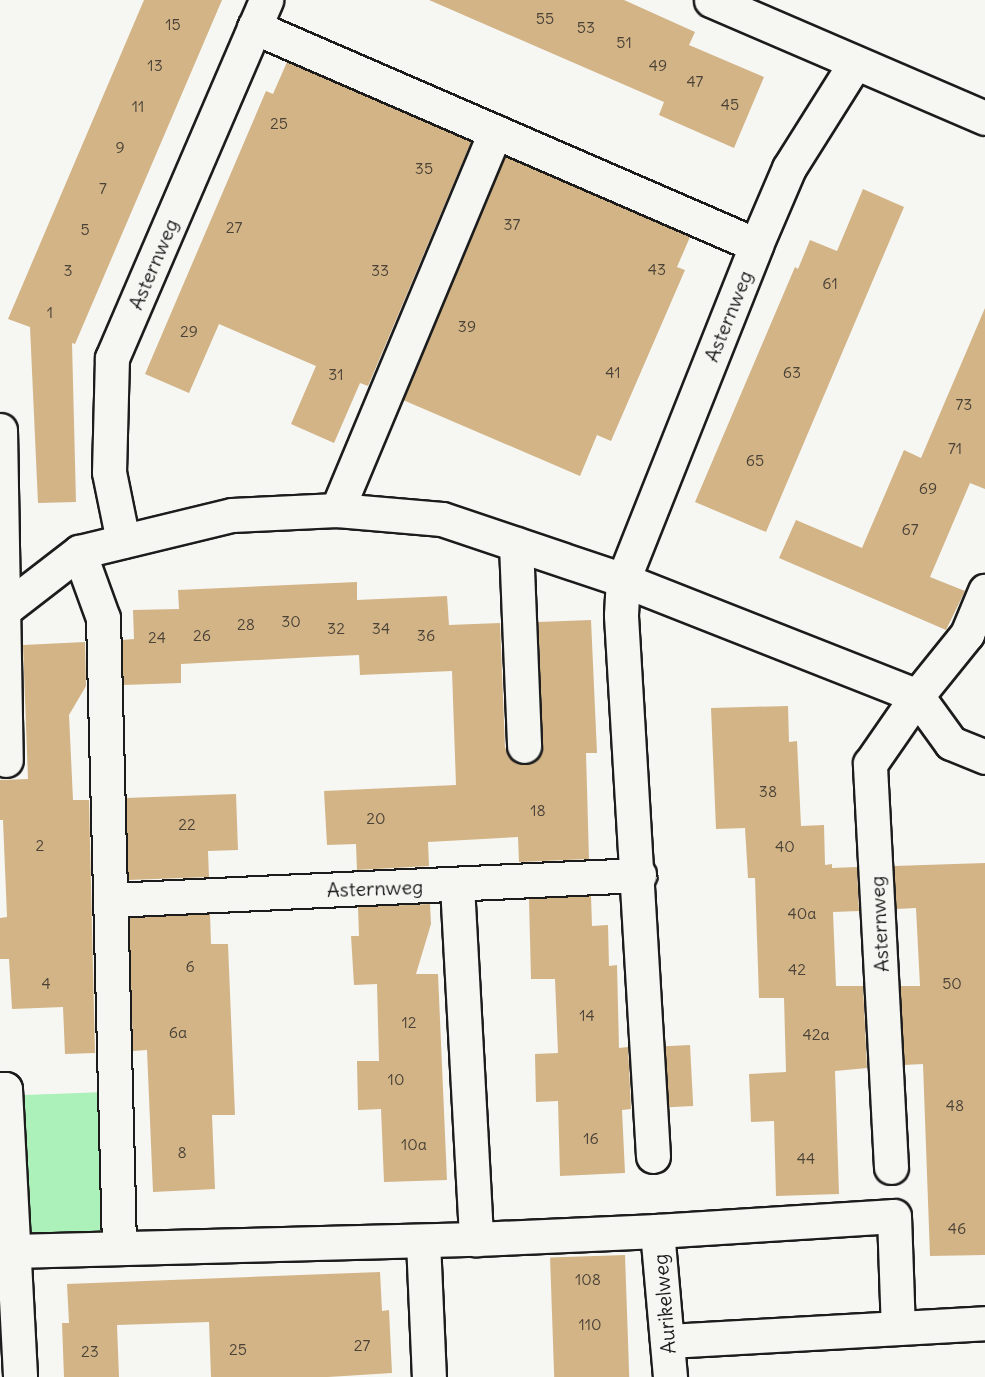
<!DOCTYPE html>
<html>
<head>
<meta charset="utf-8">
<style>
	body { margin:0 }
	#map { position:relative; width:985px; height:1377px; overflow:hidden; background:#f6f6f2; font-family:Delius,sans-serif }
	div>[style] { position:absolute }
	.green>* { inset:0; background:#acf0ba; transform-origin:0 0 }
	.building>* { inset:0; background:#d3b487; transform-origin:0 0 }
	.roads { filter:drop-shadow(2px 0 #1c1c1c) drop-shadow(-2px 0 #1c1c1c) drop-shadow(0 2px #1c1c1c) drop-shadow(0 -2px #1c1c1c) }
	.minor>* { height:33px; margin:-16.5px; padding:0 16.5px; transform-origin:16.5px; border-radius:16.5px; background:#f6f6f2 }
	span { translate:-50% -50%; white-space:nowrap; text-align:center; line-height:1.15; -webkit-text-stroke:4.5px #f6f6f2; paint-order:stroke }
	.number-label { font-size:16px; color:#4a4237 }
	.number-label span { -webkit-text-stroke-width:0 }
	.street-label { font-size:20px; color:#1c1c1c }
</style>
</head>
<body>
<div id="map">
	<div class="green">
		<div style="left:107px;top:1092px;width:144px;height:90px;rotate:88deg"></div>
	</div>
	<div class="building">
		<div style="clip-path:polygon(144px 0,222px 0,75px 344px,72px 343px,76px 502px,38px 503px,30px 327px,8px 319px)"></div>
		<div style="clip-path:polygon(429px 0,624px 0,695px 32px,689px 45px,764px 77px,734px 148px,659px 115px,664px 102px)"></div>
		<div style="clip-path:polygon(287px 62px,471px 142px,368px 386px,360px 383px,334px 443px,291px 424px,316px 366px,219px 324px,189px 393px,145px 374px,266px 91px,273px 94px)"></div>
		<div style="clip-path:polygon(505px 156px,690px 237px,677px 267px,685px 270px,611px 441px,597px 435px,580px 476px,403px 400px)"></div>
		<div style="clip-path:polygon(863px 189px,904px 207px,766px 532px,695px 502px,795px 267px,798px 269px,810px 240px,837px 251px)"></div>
		<div style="clip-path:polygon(985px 308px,985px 489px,970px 483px,930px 577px,965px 591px,946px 630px,779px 558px,796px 520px,862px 548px,904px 450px,921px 458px)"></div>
		<div style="clip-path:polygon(357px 582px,357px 600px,447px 596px,449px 625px,500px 623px,505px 747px,509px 756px,516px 763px,524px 765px,534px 761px,540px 755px,543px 746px,538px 622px,591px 620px,597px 753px,586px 753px,589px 859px,519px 862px,518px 837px,428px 842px,429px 866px,357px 870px,356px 844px,327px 845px,324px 791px,456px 785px,452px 671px,360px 675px,359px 655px,315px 657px,181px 664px,181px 683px,123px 685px,122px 640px,134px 639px,133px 610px,179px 609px,178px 590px)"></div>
		<div style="clip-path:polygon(85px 642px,86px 686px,69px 715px,73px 800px,89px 800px,95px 1053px,65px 1054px,63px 1007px,12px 1009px,9px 959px,0 959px,0 918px,7px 917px,3px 820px,0 820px,0 780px,28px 779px,23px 645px)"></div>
		<div style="clip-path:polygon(788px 706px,789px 742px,797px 741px,801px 826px,824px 825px,825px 865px,832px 864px,832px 868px,857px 867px,859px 911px,833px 912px,836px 986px,863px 986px,867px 1068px,835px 1071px,839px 1194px,776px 1196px,774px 1121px,751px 1122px,749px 1074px,786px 1072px,784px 998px,759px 998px,755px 878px,748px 878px,745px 828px,716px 829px,711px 708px)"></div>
		<div style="clip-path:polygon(236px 794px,238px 850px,208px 851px,209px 877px,128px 880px,126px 798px)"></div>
		<div style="clip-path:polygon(985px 863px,985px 1255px,930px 1256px,923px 1064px,904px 1065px,900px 986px,920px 986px,916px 908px,896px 909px,894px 866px)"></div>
		<div style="clip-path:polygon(591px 896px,592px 926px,608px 925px,609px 966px,617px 965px,619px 1048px,628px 1047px,631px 1109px,622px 1110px,625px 1173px,560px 1176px,558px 1101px,536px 1102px,535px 1054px,558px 1053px,555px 979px,531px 979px,529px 899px)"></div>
		<div style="clip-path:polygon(430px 904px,431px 924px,416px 974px,438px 974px,447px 1180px,384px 1182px,381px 1109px,358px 1110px,357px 1061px,379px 1061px,377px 984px,354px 985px,351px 936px,359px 936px,358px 907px)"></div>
		<div style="clip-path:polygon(210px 914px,211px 944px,228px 944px,235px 1115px,212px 1115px,215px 1189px,153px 1192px,147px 1050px,133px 1051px,129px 918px)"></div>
		<div style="left:690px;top:1045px;width:61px;height:25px;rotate:87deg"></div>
		<div style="left:625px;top:1255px;width:122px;height:75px;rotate:88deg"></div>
		<div style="clip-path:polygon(380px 1272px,382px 1311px,389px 1310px,392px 1373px,328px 1377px,211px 1377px,209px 1322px,117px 1325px,119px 1377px,64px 1377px,62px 1323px,69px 1323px,67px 1284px)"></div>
	</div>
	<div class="roads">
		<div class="minor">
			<div style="left:711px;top:0;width:298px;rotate:23.3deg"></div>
			<div style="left:254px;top:27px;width:547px;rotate:23.47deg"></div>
			<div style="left:0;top:430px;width:330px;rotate:89deg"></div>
			<div style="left:337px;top:510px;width:410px;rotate:-67.3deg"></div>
			<div style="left:123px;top:541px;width:70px;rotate:-101.5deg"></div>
			<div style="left:109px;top:472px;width:114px;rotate:-88.5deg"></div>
			<div style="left:112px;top:358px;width:390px;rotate:-66.7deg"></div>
			<div style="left:516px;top:544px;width:202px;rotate:87.7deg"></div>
			<div style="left:79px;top:552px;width:70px;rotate:70deg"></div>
			<div style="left:103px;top:618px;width:629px;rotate:88.54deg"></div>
			<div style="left:0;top:613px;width:100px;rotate:-37.7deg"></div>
			<div style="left:79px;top:552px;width:157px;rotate:-13.6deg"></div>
			<div style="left:232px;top:515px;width:105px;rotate:-2.7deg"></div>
			<div style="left:337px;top:510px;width:105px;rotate:4.9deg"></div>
			<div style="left:442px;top:519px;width:191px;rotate:18.6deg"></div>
			<div style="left:623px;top:580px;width:316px;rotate:21.5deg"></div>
			<div style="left:917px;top:696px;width:58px;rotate:54.1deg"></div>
			<div style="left:951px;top:743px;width:37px;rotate:22deg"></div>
			<div style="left:457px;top:885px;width:355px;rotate:86.9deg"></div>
			<div style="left:111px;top:900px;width:529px;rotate:-2.71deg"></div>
			<div style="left:0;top:1089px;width:5px"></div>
			<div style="left:5px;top:1089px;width:288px;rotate:87deg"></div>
			<div style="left:653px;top:1156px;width:542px;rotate:-93.39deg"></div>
			<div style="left:621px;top:615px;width:35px;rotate:-87deg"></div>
			<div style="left:623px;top:580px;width:360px;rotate:-68.3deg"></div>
			<div style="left:756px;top:245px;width:84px;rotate:-66.8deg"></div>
			<div style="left:789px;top:168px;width:124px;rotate:-57.8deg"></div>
			<div style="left:891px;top:1167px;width:404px;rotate:-93deg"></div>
			<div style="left:870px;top:764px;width:83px;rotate:-55.3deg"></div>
			<div style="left:917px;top:696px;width:80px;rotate:-51.1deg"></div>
			<div style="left:967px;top:634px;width:47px;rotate:-67.3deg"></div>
			<div style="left:657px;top:1231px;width:147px;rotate:84.9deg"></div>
			<div style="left:423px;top:1241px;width:136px;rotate:87.5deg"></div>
			<div style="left:13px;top:1251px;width:463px;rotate:-1.5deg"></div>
			<div style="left:476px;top:1239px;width:181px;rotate:-2.5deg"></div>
			<div style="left:657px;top:1231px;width:237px;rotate:-3.6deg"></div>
			<div style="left:894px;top:1216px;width:112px;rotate:88deg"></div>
			<div style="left:667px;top:1341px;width:319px;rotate:-3.2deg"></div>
		</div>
	</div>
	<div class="number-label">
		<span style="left:545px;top:18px">55</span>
		<span style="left:173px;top:24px">15</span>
		<span style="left:586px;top:27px">53</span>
		<span style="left:624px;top:42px">51</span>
		<span style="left:155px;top:65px">13</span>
		<span style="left:658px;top:65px">49</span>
		<span style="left:695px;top:81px">47</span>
		<span style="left:730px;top:104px">45</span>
		<span style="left:138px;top:106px">11</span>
		<span style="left:279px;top:123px">25</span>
		<span style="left:120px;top:147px">9</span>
		<span style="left:424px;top:168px">35</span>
		<span style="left:103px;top:188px">7</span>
		<span style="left:512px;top:224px">37</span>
		<span style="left:234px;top:227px">27</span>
		<span style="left:85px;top:229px">5</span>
		<span style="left:657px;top:269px">43</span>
		<span style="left:68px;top:270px">3</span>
		<span style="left:380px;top:270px">33</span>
		<span style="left:830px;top:283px">61</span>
		<span style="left:50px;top:312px">1</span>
		<span style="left:467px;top:326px">39</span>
		<span style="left:189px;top:331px">29</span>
		<span style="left:613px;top:372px">41</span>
		<span style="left:792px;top:372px">63</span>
		<span style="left:336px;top:374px">31</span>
		<span style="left:964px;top:404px">73</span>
		<span style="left:955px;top:448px">71</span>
		<span style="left:755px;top:460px">65</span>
		<span style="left:928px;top:488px">69</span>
		<span style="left:910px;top:529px">67</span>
		<span style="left:291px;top:621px">30</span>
		<span style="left:246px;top:624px">28</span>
		<span style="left:336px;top:628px">32</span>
		<span style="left:381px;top:628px">34</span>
		<span style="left:202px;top:635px">26</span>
		<span style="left:426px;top:635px">36</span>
		<span style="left:157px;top:637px">24</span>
		<span style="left:768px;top:791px">38</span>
		<span style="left:538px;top:810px">18</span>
		<span style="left:376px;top:818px">20</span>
		<span style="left:187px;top:824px">22</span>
		<span style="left:40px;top:845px">2</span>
		<span style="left:785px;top:846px">40</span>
		<span style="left:802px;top:913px">40a</span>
		<span style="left:190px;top:966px">6</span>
		<span style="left:797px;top:969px">42</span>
		<span style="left:46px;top:983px">4</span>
		<span style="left:952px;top:983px">50</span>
		<span style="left:587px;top:1015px">14</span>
		<span style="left:409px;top:1022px">12</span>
		<span style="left:178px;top:1032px">6a</span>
		<span style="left:816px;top:1034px">42a</span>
		<span style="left:396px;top:1079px">10</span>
		<span style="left:955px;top:1105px">48</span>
		<span style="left:591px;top:1138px">16</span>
		<span style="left:414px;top:1144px">10a</span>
		<span style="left:182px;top:1152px">8</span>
		<span style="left:806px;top:1158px">44</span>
		<span style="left:957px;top:1228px">46</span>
		<span style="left:588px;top:1279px">108</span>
		<span style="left:590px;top:1324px">110</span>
		<span style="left:362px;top:1345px">27</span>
		<span style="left:238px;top:1349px">25</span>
		<span style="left:90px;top:1351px">23</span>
	</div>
	<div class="street-label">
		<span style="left:153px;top:264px;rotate:-67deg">Asternweg</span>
		<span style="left:728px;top:316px;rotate:-68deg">Asternweg</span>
		<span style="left:375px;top:888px;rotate:-2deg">Asternweg</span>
		<span style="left:879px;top:924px;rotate:-93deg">Asternweg</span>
		<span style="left:664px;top:1304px;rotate:-95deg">Aurikelweg</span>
	</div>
</div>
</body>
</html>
